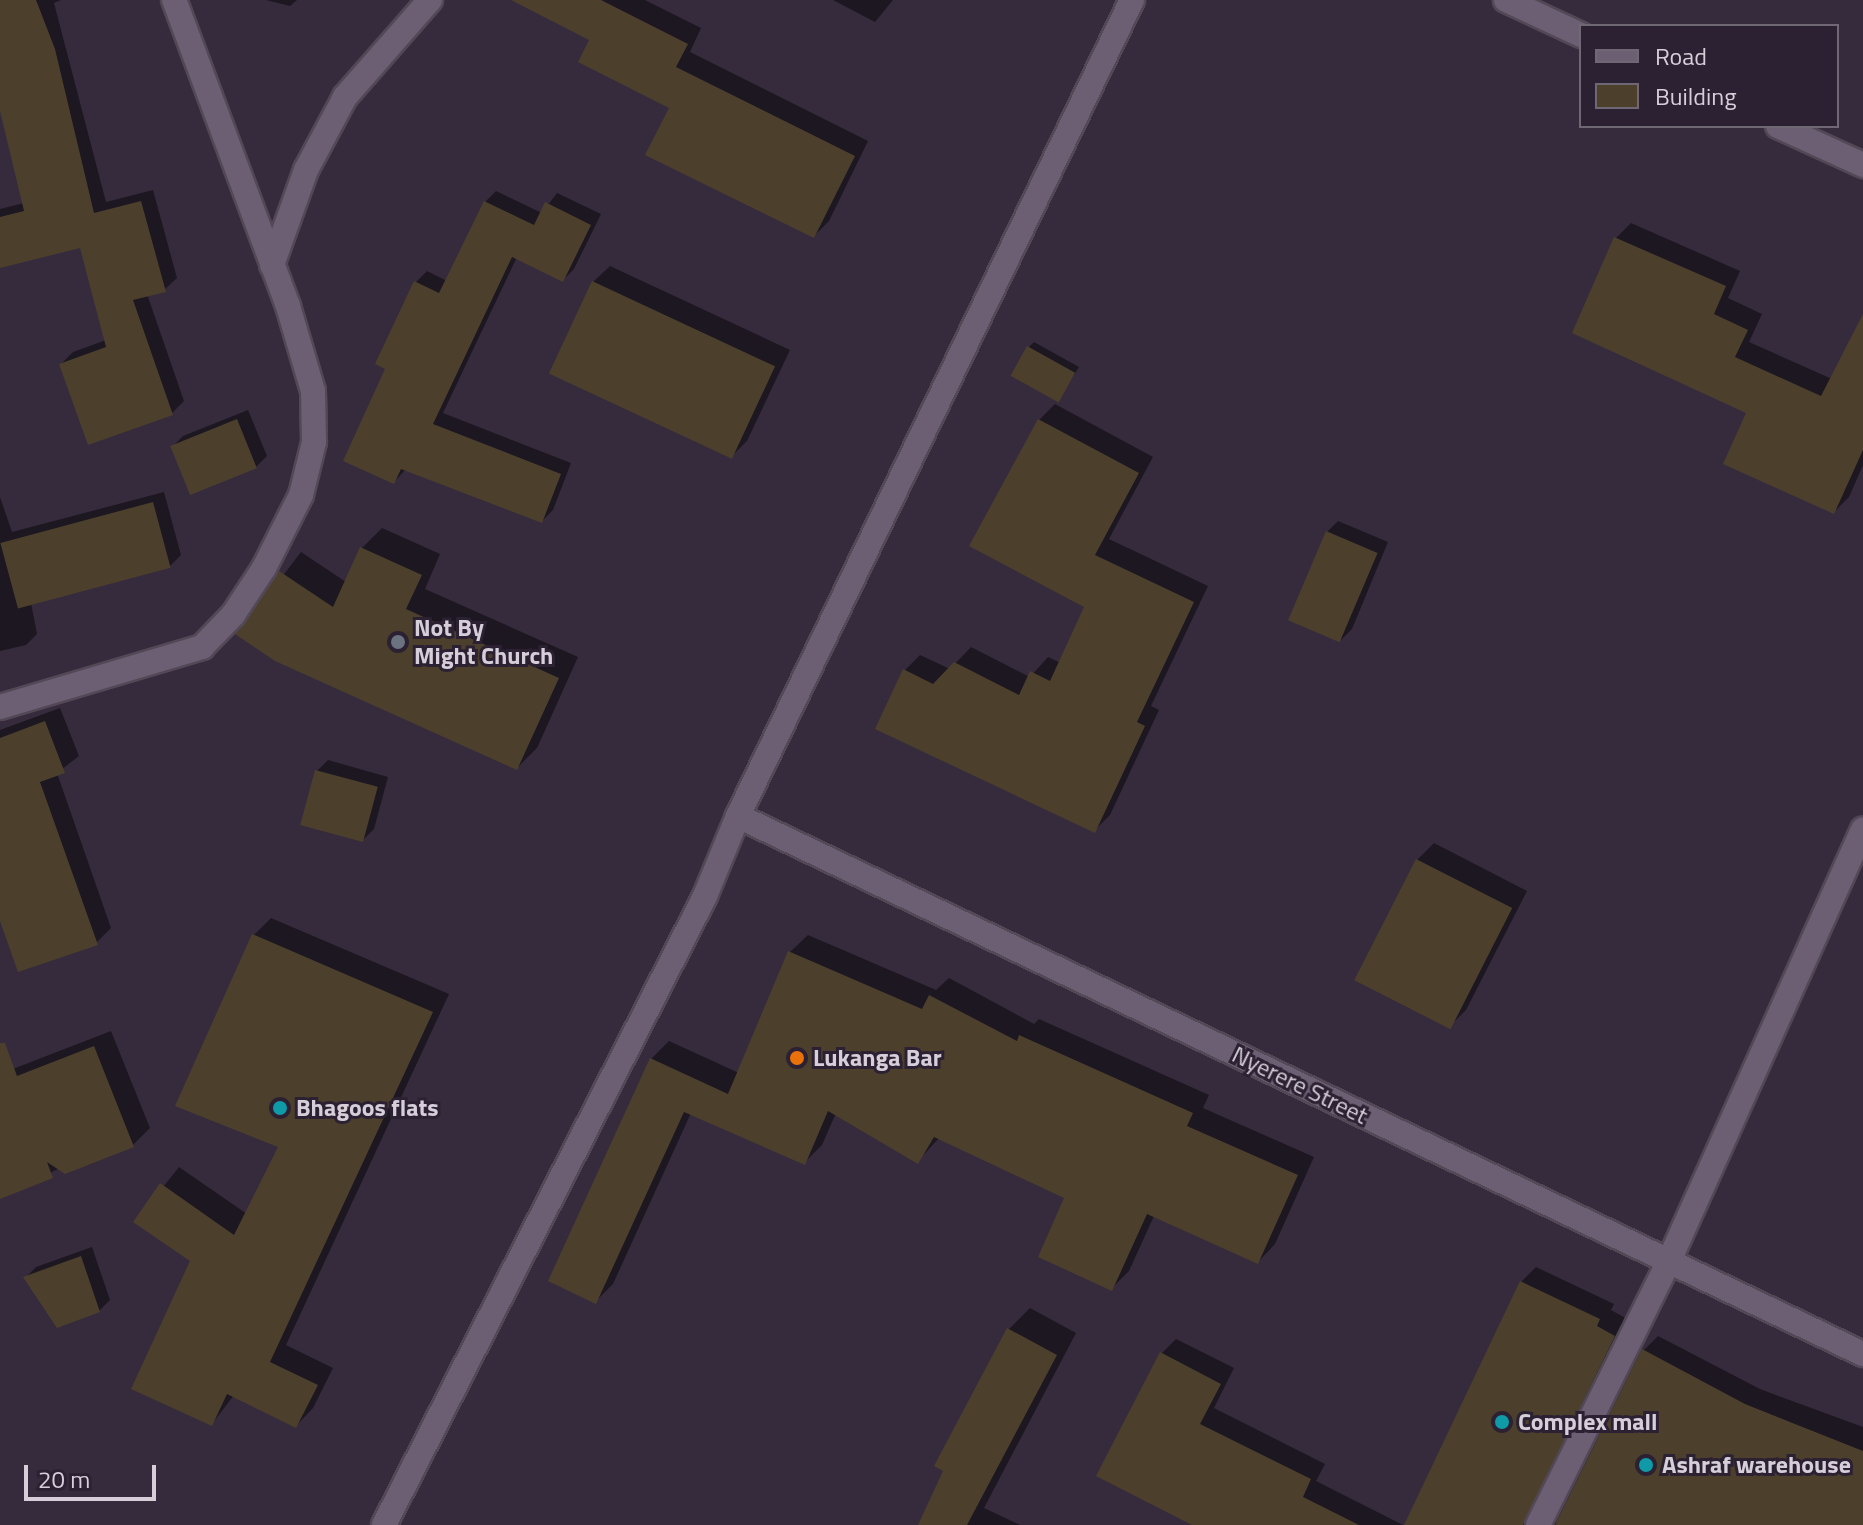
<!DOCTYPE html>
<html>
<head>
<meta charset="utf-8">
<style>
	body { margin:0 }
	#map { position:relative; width:1863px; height:1525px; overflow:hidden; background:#362b3c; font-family:"Titillium Web",sans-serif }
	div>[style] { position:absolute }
	.shadow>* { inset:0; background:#0007 }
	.building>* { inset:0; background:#4c402d; transform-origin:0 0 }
	.roads { filter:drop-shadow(2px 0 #524856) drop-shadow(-2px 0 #524856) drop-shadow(0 2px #524856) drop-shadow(0 -2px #524856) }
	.street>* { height:24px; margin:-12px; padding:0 12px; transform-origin:12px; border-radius:12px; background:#6c5f73 }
	.secondary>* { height:24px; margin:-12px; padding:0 12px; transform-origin:12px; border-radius:12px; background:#6c5f73 }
	.dots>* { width:22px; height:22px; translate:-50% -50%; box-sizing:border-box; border:4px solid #2c2132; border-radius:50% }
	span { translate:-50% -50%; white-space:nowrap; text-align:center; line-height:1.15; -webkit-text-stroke:6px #2c2132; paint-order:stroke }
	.poi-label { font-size:24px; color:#d6cfda; font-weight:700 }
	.left { translate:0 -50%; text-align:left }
	.street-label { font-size:24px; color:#d6cfda }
	.legend { position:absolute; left:1579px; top:24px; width:260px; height:104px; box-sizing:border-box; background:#2c2132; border:2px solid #706775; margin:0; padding:10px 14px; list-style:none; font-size:24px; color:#d6cfda }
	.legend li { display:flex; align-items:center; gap:16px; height:40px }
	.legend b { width:40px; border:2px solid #706775 }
	.scale { position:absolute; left:24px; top:1465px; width:132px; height:36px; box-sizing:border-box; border:4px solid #d6cfda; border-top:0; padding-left:10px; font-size:24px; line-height:28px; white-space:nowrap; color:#d6cfda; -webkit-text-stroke:6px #2c2132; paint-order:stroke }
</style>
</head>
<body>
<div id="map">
	<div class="shadow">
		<div style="clip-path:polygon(0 0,61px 0,54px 3px,106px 202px,153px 190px,177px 278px,164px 290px,147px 294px,184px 401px,172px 413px,61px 364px,73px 352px,106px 340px,81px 245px,0 266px,0 209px,24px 203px,0 102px)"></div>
		<div style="clip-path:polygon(266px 0,297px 0,290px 6px)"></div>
		<div style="clip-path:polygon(542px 0,645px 0,701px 28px,690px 52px,868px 141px,829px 221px,814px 236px,671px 107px)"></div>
		<div style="clip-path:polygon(833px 0,893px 0,875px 22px)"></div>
		<div style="clip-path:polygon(496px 191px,542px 213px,557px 193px,601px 214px,574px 269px,563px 280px,517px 257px,443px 413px,571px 463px,553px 510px,542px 521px,406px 469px,394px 482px,388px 368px,416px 282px,427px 271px,447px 281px,485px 202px)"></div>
		<div style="clip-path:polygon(1631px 223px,1740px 271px,1728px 298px,1762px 314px,1749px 342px,1832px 379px,1863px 318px,1863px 465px,1849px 497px,1834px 512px,1616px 238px)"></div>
		<div style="clip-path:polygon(610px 266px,790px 350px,747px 441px,731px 457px,593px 282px)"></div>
		<div style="clip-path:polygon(1034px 342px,1079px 367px,1058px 400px,1029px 347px)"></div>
		<div style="clip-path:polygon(1055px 404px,1153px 457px,1109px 539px,1208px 586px,1151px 706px,1159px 710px,1110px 815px,1095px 830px,904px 671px,920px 655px,950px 669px,971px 647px,1030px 677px,1048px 657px,1061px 663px,1087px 607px,1039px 420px)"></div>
		<div style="clip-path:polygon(248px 410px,267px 456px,256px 467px,172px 447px,183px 436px)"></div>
		<div style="clip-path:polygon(164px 492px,181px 555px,170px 566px,31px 603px,37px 634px,26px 645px,0 651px,0 497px,12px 532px)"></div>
		<div style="clip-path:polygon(1338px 521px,1388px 542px,1352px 629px,1341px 640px,1327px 532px)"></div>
		<div style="clip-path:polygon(382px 528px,440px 554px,425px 589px,578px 657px,537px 748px,517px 768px,238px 634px,301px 552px,346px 582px,362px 548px)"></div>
		<div style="clip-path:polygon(60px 708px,79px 756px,57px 773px,111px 928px,96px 943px,0 915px,0 730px)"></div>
		<div style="clip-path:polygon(328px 760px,388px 777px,374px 829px,363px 840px,317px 771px)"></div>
		<div style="clip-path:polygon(1434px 843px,1527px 891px,1466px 1010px,1450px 1026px,1417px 860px)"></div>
		<div style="clip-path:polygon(271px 918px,449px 994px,286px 1345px,333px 1368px,313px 1408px,296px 1426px,234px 1395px,212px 1424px,192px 1261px,136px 1221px,179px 1167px,247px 1214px,281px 1146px,254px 935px)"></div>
		<div style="clip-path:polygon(808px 935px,936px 990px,949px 978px,1034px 1024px,1039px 1019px,1209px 1095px,1203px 1108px,1314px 1157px,1275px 1244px,1258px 1262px,1154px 1216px,1129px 1271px,1111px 1289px,1067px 1197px,939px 1138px,917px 1162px,836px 1113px,822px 1145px,805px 1162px,691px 1113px,613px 1284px,595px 1302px,651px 1059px,669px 1041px,739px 1073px,790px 952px)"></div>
		<div style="clip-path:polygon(111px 1031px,150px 1128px,133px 1145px,65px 1172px,60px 1168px,0 1197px,0 1074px)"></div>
		<div style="clip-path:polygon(92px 1247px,110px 1300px,99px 1311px,25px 1278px,36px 1267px)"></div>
		<div style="clip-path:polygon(1536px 1267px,1614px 1304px,1611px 1310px,1629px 1320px,1548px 1525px,1559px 1521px,1643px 1351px,1658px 1336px,1760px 1389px,1863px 1427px,1863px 1525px,1407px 1525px,1521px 1282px)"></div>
		<div style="clip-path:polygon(1030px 1308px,1076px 1333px,984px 1508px,1020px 1525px,920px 1525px,1009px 1329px)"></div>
		<div style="clip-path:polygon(1176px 1339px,1234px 1368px,1214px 1408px,1325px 1464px,1316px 1481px,1403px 1525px,1191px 1525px,1161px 1354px)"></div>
	</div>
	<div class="building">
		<div style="clip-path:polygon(0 0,36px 0,55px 49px,94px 213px,141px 201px,166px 292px,133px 300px,173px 415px,88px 445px,59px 364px,106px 347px,80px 248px,0 268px,0 217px,24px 211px,0 111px)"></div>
		<div style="clip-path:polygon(511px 0,601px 0,688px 44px,676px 67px,855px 156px,814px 238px,645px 155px,669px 108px,578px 62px,589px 40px)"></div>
		<div style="clip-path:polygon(484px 201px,534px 225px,545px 202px,591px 225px,563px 282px,512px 257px,433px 424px,561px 474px,542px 523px,401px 469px,394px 484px,343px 461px,385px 369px,375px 364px,414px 281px,439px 293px)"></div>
		<div style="clip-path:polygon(1614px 237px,1726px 286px,1714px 314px,1748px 330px,1735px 357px,1821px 396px,1863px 314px,1863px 450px,1834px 514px,1723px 464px,1746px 413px,1572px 333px)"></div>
		<div style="left:592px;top:281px;width:202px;height:102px;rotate:25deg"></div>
		<div style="left:1027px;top:346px;width:55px;height:34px;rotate:29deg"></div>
		<div style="left:237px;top:419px;width:53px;height:72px;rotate:68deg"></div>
		<div style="clip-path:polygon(1038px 419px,1139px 473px,1095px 555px,1194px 602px,1137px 722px,1145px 726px,1095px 833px,875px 729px,903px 669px,933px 684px,954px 662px,1019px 695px,1030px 671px,1050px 681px,1084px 607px,969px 546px)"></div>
		<div style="left:153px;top:502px;width:68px;height:158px;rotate:75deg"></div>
		<div style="left:1326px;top:531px;width:56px;height:97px;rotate:23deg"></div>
		<div style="clip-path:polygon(360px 547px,422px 575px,406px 609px,559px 678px,517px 770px,275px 661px,235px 634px,279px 571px,333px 607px)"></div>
		<div style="clip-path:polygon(45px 721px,65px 773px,40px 782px,98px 945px,18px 972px,0 921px,0 738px)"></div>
		<div style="left:315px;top:770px;width:65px;height:57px;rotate:15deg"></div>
		<div style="left:1416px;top:859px;width:108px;height:136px;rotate:27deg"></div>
		<div style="clip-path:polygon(252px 934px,433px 1012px,270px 1362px,318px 1385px,296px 1428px,227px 1394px,212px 1426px,131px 1389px,190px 1261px,133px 1222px,160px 1183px,234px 1235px,278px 1147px,175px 1106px)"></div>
		<div style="clip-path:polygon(788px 951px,922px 1009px,929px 995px,1017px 1041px,1019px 1035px,1193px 1113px,1187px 1126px,1298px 1175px,1258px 1264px,1147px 1214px,1112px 1291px,1038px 1257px,1064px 1198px,934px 1137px,918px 1164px,828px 1111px,805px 1165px,684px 1112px,596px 1304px,548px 1281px,650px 1058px,728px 1094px)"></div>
		<div style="clip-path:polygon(0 1043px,5px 1043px,17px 1076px,94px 1046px,134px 1147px,65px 1174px,47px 1162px,53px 1178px,0 1199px)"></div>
		<div style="clip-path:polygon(81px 1256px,100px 1312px,57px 1328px,23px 1277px)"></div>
		<div style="clip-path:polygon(1520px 1281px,1600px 1319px,1597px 1326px,1615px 1336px,1523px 1525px,1404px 1525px)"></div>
		<div style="clip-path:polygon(1007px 1328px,1057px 1355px,967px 1525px,918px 1525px,943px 1471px,934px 1466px)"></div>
		<div style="clip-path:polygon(1642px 1349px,1745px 1404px,1863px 1451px,1863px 1525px,1555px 1525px)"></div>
		<div style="clip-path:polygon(1160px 1352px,1221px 1384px,1200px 1424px,1311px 1479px,1303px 1497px,1359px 1525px,1192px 1525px,1096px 1476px)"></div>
	</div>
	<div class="roads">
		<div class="street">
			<div style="left:1506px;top:0;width:83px;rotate:25deg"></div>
			<div style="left:1778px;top:126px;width:94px;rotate:24.6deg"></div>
			<div style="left:272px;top:265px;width:101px;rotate:-70.3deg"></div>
			<div style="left:306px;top:170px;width:83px;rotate:-61.9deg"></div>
			<div style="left:345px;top:97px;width:129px;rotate:-48.8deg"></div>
			<div style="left:0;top:707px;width:211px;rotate:-16.5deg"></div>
			<div style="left:202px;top:647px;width:45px;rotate:-45.9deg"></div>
			<div style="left:233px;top:615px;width:56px;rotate:-56.6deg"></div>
			<div style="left:264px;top:568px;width:82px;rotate:-63.1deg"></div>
			<div style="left:301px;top:495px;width:55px;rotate:-76.2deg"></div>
			<div style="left:314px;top:442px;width:51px;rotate:-91.1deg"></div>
			<div style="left:313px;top:391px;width:89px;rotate:-106.4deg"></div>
			<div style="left:288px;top:306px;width:327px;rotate:-110.4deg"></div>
			<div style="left:738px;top:816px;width:1247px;rotate:25.56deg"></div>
			<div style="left:1538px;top:1525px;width:295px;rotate:-63.6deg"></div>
			<div style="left:1669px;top:1261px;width:473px;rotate:-65.8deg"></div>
		</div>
		<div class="secondary">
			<div style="left:384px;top:1525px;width:706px;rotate:-62.96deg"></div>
			<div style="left:705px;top:896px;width:87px;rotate:-67.6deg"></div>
			<div style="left:738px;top:816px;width:906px;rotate:-64.23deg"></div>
		</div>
	</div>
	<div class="dots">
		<div style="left:398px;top:642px;background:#6b7280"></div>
		<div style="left:797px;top:1058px;background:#e8710a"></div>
		<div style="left:280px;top:1108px;background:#0f9aa8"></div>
		<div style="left:1502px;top:1422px;background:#0f9aa8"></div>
		<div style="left:1646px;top:1465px;background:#0f9aa8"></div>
	</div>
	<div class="poi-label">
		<span class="left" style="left:414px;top:642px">Not By<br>Might Church</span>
		<span class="left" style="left:813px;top:1058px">Lukanga Bar</span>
		<span class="left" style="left:296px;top:1108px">Bhagoos flats</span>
		<span class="left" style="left:1518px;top:1422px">Complex mall</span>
		<span class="left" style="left:1662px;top:1465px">Ashraf warehouse</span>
	</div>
	<div class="street-label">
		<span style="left:1300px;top:1085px;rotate:26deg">Nyerere Street</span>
	</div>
	<ul class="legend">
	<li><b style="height:10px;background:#6c5f73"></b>Road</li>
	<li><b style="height:22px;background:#4c402d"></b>Building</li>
	</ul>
	<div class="scale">20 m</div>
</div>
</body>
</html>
